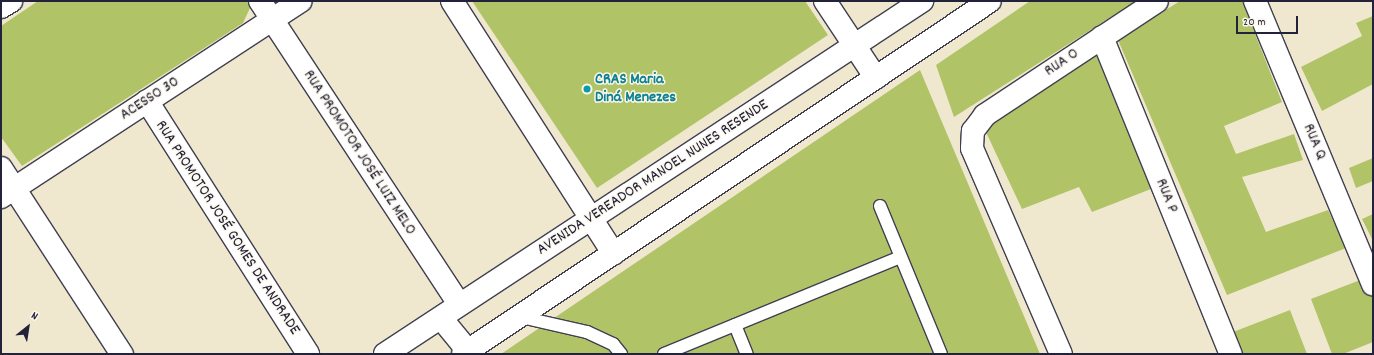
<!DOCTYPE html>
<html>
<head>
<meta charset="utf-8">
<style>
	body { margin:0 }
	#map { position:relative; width:1374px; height:355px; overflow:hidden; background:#f0e8ce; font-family:Dekko,sans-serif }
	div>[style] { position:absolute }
	.green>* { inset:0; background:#b0c467 }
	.roads { filter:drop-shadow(1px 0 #414051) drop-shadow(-1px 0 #414051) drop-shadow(0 1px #414051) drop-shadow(0 -1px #414051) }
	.lane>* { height:12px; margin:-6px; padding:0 6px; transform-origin:6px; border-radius:6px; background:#fff }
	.street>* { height:22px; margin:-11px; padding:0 11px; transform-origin:11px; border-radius:11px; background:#fff }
	.secondary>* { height:22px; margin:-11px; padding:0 11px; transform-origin:11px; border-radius:11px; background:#fff }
	.dots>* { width:11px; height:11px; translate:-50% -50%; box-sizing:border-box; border:2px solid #fbf7ec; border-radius:50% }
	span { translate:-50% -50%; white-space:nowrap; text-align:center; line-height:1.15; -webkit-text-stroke:3px #fbf7ec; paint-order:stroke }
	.street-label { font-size:16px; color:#22223b }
	.culture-label { font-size:16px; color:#0d838f; font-weight:700 }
	.left { translate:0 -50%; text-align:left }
	.frame { position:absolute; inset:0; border:2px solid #22223b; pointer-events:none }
	.north { position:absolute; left:8px; top:307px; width:40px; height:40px; -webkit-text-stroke:3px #fbf7ec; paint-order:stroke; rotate:30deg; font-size:11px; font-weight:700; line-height:16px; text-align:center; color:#22223b }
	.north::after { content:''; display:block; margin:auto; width:14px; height:18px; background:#22223b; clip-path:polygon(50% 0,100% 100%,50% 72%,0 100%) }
	.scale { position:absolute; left:1236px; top:16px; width:62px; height:18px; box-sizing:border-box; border:2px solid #22223b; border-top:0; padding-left:5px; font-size:12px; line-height:14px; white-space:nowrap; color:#22223b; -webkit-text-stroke:3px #fbf7ec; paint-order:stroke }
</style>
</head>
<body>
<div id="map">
	<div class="green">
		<div style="clip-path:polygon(38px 1px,247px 1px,251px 6px,243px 23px,22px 166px,1px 137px,1px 26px)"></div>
		<div style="clip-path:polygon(472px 1px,805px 1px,828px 35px,597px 188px)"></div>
		<div style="clip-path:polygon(1030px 1px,1136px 1px,954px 117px,936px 65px)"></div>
		<div style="clip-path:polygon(1180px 1px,1242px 1px,1282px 102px,1224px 126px,1236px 154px,1294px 134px,1303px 160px,1242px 177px,1266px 232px,1328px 210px,1346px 248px,1227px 295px,1118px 40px)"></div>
		<div style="clip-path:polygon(1373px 16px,1373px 84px,1322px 111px,1301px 67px,1362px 36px,1356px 23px)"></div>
		<div style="clip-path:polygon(1095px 52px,1151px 189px,1092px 212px,1079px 187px,1022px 209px,984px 128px)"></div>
		<div style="clip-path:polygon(920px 70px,1040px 354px,501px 354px)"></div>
		<div style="clip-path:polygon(1373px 158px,1373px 181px,1356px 188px,1349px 168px)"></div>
		<div style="clip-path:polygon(1373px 214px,1373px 241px,1362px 219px)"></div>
		<div style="clip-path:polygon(1368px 277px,1373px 290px,1373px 342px,1343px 354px,1332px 354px,1311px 299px)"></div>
		<div style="clip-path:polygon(1290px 310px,1307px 354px,1241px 354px,1233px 332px)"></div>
	</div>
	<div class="roads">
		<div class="lane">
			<div style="left:880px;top:206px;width:160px;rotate:67.6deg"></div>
			<div style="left:521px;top:317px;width:68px;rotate:12.8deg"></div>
			<div style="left:587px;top:332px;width:29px;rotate:25deg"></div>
			<div style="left:613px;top:344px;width:13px;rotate:51deg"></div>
			<div style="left:735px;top:325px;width:31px;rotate:68deg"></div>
			<div style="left:664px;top:354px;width:255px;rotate:-22.3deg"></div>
		</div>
		<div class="street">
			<div style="left:260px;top:1px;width:363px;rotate:56.7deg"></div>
			<div style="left:452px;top:1px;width:300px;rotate:57.4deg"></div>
			<div style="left:825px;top:1px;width:92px;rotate:56.5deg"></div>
			<div style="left:1255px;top:1px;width:307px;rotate:67.4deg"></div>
			<div style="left:1px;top:7px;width:12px;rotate:-31deg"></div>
			<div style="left:1102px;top:37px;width:342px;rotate:67.9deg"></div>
			<div style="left:147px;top:101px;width:300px;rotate:57.5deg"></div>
			<div style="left:1px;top:168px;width:222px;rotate:57deg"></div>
			<div style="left:1px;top:197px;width:358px;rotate:-33.2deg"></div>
			<div style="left:1061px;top:354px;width:224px;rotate:-113.4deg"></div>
			<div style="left:972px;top:148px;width:17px;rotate:-87deg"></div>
			<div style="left:973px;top:131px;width:20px;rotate:-53deg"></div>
			<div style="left:985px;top:115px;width:206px;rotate:-33.5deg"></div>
		</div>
		<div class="secondary">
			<div style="left:441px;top:318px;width:43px;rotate:50.7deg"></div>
			<div style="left:385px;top:354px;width:643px;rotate:-33.32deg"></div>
			<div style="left:463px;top:354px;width:634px;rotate:-33.82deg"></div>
		</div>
	</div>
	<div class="dots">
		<div style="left:587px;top:89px;background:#0f9aa8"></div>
	</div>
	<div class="street-label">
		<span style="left:1062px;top:63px;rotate:-34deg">RUA O</span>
		<span style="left:150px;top:99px;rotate:-33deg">ACESSO 30</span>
		<span style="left:1314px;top:142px;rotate:67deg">RUA Q</span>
		<span style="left:359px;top:153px;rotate:57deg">RUA PROMOTOR JOSÉ LUIZ MELO</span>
		<span style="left:653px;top:178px;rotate:-33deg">AVENIDA VEREADOR MANOEL NUNES RESENDE</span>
		<span style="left:1166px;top:196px;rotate:68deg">RUA P</span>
		<span style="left:227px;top:228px;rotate:57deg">RUA PROMOTOR JOSÉ GOMES DE ANDRADE</span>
	</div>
	<div class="culture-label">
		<span class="left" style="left:595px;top:89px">CRAS Maria<br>Diná Menezes</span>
	</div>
	<div class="frame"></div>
	<div class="north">N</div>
	<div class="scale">20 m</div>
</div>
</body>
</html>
